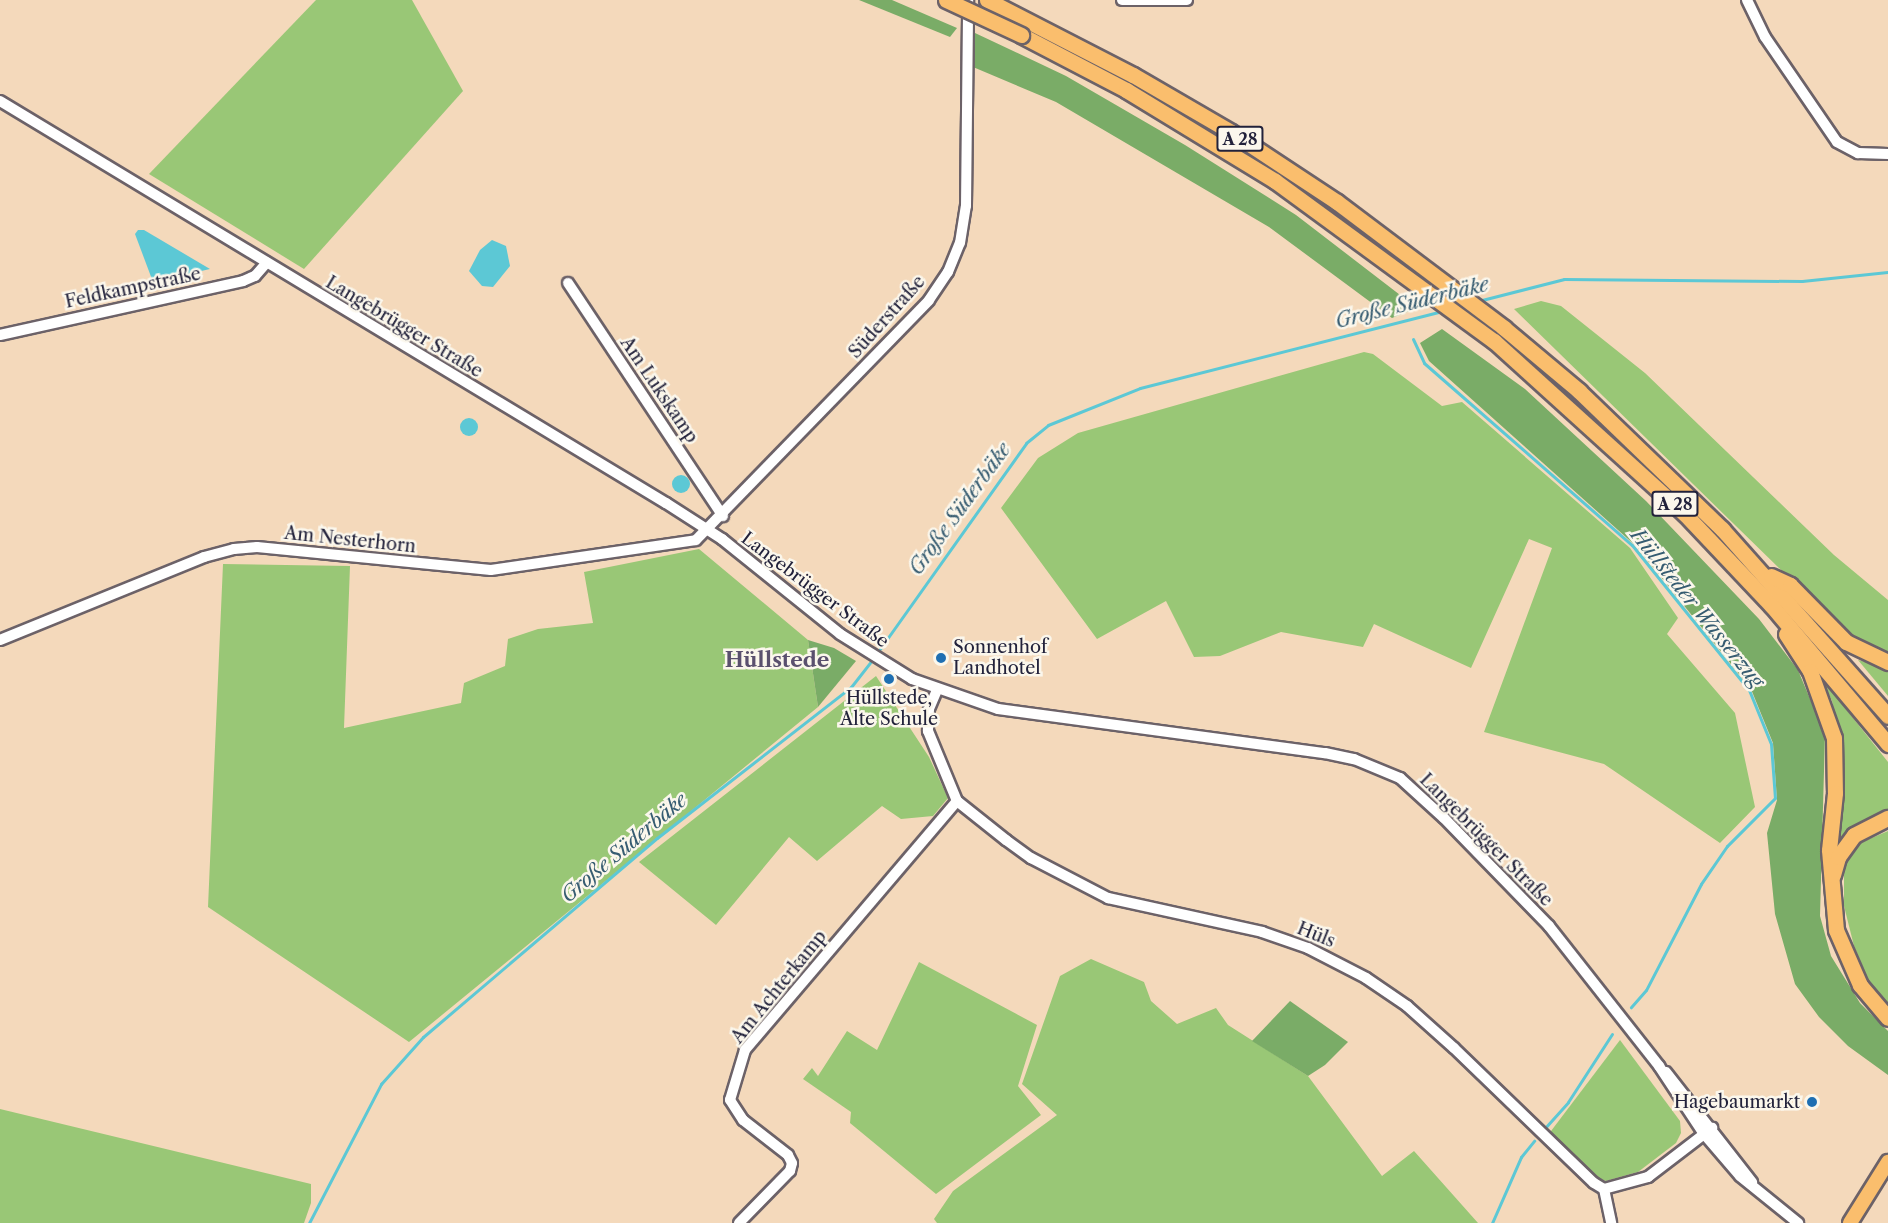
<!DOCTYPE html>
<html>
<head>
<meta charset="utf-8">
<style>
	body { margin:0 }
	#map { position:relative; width:1888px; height:1223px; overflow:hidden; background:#f4d9bb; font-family:"Libre Caslon Text",serif }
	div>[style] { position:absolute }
	.green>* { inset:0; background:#99c776 }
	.forest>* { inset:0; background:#7aac67 }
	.water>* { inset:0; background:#5cc8d5 }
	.round { border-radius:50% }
	.stream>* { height:3px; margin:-1.5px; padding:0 1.5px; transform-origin:1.5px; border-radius:1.5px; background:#5cc8d5 }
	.roads { filter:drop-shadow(2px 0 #6c6268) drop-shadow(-2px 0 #6c6268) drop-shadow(0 2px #6c6268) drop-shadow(0 -2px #6c6268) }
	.minor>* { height:10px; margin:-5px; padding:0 5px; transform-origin:5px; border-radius:5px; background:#fff }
	.major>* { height:14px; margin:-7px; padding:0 7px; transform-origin:7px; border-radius:7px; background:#fabe6d }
	.highway>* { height:15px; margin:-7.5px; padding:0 7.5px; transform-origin:7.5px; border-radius:7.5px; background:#fabe6d }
	.bridges { filter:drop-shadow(2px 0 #6c6268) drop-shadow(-2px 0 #6c6268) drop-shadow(0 2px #6c6268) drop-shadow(0 -2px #6c6268) }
	.highway-bridge>* { height:15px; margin:-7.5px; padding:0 7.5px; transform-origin:7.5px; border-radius:7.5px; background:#fabe6d }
	.dots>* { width:16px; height:16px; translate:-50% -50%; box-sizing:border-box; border:3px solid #fbf7ec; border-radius:50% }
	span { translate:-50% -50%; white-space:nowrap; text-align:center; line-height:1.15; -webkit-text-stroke:5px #fbf7ec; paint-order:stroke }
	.shield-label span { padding:2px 4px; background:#fbf7ec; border:2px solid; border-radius:4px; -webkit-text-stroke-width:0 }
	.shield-label { font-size:16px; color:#22223b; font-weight:700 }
	.street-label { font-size:18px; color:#22223b }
	.poi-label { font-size:18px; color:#22223b }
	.left { translate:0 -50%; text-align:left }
	.right { translate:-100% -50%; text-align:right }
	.water-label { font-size:20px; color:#365c71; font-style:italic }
	.quarter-label { font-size:21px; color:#5a506e; font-weight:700 }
</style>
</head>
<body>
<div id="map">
	<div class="green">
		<div style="clip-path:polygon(316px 0,412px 0,463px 91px,304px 269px,149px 174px)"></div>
		<div style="clip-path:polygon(1541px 301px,1561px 306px,1645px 373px,1834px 555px,1888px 600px,1888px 653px,1864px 643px,1828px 616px,1514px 309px)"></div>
		<div style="clip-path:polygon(1364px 352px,1373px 354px,1442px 406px,1462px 402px,1630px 548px,1678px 618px,1667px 634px,1735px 713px,1755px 807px,1720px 843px,1604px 764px,1484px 732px,1552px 548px,1529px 539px,1471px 668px,1374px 624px,1363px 647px,1281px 632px,1220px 656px,1194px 657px,1166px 601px,1097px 639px,1001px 508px,1038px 458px,1078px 433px)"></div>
		<div style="clip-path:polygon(699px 549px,808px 640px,818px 707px,409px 1042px,208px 907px,223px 564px,350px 566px,344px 728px,461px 703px,464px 683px,505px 666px,508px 639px,538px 629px,593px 623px,584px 572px)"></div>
		<div style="clip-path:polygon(1858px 660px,1888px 668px,1888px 696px)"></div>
		<div style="clip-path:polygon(876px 676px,929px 757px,948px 798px,933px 816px,901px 819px,882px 806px,817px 861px,789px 837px,716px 925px,639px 862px)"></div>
		<div style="clip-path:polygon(1822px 679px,1888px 762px,1888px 812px,1864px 820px,1850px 832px,1835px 855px,1844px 766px,1832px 701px)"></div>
		<div style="clip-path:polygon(1888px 831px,1888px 1007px,1872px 989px,1854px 946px,1844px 906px,1844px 866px,1853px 846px)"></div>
		<div style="clip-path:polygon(1091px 959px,1144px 982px,1151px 1001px,1177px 1024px,1216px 1008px,1228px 1025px,1308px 1076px,1382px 1176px,1414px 1151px,1478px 1223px,937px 1223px,934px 1219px,953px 1191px,1057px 1115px,1022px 1084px,1060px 976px)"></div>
		<div style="clip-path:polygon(919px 962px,1037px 1025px,1018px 1086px,1041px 1115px,936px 1194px,850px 1123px,851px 1112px,803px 1079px,812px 1068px,818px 1076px,847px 1031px,877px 1050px)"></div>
		<div style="clip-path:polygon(1620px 1040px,1680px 1121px,1681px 1133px,1676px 1143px,1638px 1172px,1606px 1181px,1592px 1175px,1548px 1135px)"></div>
		<div style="clip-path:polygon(0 1109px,311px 1184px,311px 1203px,304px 1223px,0 1223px)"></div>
	</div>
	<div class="forest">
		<div style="clip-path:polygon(859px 0,892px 0,957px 28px,950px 37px)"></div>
		<div style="clip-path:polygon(975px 33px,1066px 76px,1185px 145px,1296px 215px,1417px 308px,1392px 318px,1269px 227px,1056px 102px,973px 67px)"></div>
		<div style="clip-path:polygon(1442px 329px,1525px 389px,1646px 501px,1759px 619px,1798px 670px,1825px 735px,1820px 916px,1831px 956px,1860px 1003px,1888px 1031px,1888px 1075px,1848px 1046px,1819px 1017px,1795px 984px,1775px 914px,1767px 833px,1777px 800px,1773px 743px,1751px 689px,1637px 547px,1429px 361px,1420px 343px)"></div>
		<div style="clip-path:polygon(808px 640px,834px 648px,856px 661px,818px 707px)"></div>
		<div style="clip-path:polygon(1290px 1001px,1348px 1042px,1325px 1065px,1308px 1076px,1252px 1041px)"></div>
	</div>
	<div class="water">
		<div style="clip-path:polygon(138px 230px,144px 230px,210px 269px,153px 282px,135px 234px)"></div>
		<div style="clip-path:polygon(492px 240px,506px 246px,510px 266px,493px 287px,482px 286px,469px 271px,480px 250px)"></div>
		<div class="round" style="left:460px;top:418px;width:18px;height:18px"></div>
		<div class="round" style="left:672px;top:475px;width:18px;height:18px"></div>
	</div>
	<div class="stream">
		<div style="left:1478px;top:301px;width:89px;rotate:-14.3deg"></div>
		<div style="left:1564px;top:279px;width:238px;rotate:0.5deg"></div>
		<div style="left:1802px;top:281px;width:86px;rotate:-6deg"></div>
		<div style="left:1413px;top:339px;width:26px;rotate:65deg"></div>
		<div style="left:1424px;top:363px;width:276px;rotate:41.2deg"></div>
		<div style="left:1632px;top:545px;width:186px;rotate:51.1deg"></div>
		<div style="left:1749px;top:690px;width:58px;rotate:67.8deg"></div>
		<div style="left:1771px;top:744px;width:54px;rotate:85.8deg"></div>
		<div style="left:1775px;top:798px;width:68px;rotate:135deg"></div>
		<div style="left:1727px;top:846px;width:46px;rotate:124.4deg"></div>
		<div style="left:1701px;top:884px;width:119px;rotate:117.4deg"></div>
		<div style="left:1646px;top:990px;width:23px;rotate:131deg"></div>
		<div style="left:877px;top:653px;width:257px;rotate:-54.6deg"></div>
		<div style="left:1026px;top:443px;width:28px;rotate:-39deg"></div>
		<div style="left:1048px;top:425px;width:99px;rotate:-21.9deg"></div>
		<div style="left:1140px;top:388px;width:313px;rotate:-14.3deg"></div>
		<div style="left:1544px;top:1129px;width:36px;rotate:-48deg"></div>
		<div style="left:1568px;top:1102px;width:81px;rotate:-57.1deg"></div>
		<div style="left:309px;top:1223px;width:157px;rotate:-62.6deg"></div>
		<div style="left:381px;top:1084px;width:63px;rotate:-48.2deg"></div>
		<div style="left:423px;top:1037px;width:307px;rotate:-40.4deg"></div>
		<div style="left:657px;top:838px;width:246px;rotate:-37.9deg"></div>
		<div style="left:851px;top:687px;width:36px;rotate:-52deg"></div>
		<div style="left:1492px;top:1223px;width:72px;rotate:-66.3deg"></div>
		<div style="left:1521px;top:1157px;width:21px;rotate:-51deg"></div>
	</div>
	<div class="roads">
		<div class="minor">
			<div style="left:1122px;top:0;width:65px"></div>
			<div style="left:1747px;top:0;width:41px;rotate:64.1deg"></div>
			<div style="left:1765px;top:37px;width:127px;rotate:55.6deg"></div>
			<div style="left:1837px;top:142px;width:24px;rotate:28deg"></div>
			<div style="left:1858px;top:153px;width:30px;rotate:2deg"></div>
			<div style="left:0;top:101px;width:778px;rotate:31.12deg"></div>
			<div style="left:666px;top:503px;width:67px;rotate:32.7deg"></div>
			<div style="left:722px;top:539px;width:151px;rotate:38.8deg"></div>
			<div style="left:840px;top:634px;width:85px;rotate:32deg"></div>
			<div style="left:912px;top:679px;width:91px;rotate:19.2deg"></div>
			<div style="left:998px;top:709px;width:330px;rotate:7.7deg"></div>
			<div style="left:1325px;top:753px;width:30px;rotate:12deg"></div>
			<div style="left:1354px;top:759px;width:50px;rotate:22.4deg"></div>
			<div style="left:1400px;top:778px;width:59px;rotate:42.3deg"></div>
			<div style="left:1444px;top:818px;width:151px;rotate:45.8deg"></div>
			<div style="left:1549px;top:926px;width:178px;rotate:51.8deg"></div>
			<div style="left:1659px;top:1066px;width:82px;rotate:56.5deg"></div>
			<div style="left:1704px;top:1134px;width:55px;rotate:49.4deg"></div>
			<div style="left:1740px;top:1176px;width:75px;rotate:39deg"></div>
			<div style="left:568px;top:283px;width:280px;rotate:56.4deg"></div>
			<div style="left:0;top:335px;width:249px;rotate:-12.5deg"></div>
			<div style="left:243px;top:281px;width:13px;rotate:-23deg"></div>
			<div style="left:255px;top:276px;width:18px;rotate:-49deg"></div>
			<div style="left:0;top:640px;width:220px;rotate:-22.1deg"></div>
			<div style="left:204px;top:557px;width:31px;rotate:-15deg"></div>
			<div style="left:234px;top:549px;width:23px;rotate:-5deg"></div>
			<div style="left:257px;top:547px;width:235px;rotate:5.6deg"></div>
			<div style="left:491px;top:570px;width:207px;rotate:-8.3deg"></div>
			<div style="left:696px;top:540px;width:334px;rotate:-45.8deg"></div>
			<div style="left:929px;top:300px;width:34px;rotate:-56deg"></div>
			<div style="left:948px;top:272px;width:31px;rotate:-68deg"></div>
			<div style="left:960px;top:243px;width:37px;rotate:-81deg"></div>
			<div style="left:966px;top:206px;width:206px;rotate:-89.4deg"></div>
			<div style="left:937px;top:690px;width:21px;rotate:113deg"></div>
			<div style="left:929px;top:709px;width:22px;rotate:93deg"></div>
			<div style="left:928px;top:731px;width:76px;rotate:67.5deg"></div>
			<div style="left:957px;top:801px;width:63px;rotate:38.5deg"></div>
			<div style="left:1006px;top:840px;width:31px;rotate:36deg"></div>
			<div style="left:1031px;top:858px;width:87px;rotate:27.5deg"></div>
			<div style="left:1108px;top:898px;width:158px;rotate:12.4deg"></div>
			<div style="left:1262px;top:932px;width:49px;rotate:19.2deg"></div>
			<div style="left:1308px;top:948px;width:65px;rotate:27.3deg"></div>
			<div style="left:1366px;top:978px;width:50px;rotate:34.3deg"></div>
			<div style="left:1407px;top:1006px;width:63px;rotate:41.8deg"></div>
			<div style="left:1454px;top:1048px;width:194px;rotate:44deg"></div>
			<div style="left:1594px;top:1183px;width:12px;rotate:31deg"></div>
			<div style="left:1604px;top:1189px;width:46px;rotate:-15.3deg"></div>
			<div style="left:1648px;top:1177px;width:81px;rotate:-37.4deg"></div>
			<div style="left:1666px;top:1072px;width:140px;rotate:52deg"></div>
			<div style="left:1604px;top:1189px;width:35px;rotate:78deg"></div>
			<div style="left:739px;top:1223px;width:73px;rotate:-45.6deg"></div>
			<div style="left:790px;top:1171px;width:8px;rotate:-76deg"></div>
			<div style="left:792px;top:1163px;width:9px;rotate:-117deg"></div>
			<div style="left:788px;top:1155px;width:57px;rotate:-142.1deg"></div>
			<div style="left:743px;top:1120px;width:24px;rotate:-123deg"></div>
			<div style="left:730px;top:1100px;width:52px;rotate:-73.3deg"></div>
			<div style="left:745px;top:1050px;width:327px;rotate:-49.6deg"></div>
		</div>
		<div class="major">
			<div style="left:1850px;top:1223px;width:72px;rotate:-58.1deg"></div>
		</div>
		<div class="highway">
			<div style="left:987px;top:0;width:164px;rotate:27.2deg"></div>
			<div style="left:1133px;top:75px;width:113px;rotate:30.2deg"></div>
			<div style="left:1231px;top:132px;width:127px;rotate:33.4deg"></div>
			<div style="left:1337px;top:202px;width:209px;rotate:37deg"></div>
			<div style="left:1504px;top:328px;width:98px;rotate:40deg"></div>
			<div style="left:1579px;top:391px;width:199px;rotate:44deg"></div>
			<div style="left:1722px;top:529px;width:250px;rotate:48.4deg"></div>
			<div style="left:1021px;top:35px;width:119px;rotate:27.6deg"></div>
			<div style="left:1126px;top:90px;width:175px;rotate:31.4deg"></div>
			<div style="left:1275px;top:181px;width:271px;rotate:36.2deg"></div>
			<div style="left:1494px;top:341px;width:256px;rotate:42.2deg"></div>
			<div style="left:1684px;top:513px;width:127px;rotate:46.6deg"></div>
			<div style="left:1771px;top:605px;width:182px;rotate:49.9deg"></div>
			<div style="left:1771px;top:576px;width:21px;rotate:25deg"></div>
			<div style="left:1790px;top:585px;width:80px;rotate:45.5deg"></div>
			<div style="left:1846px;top:642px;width:47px;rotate:25.5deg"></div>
			<div style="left:1786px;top:634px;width:44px;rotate:57deg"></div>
			<div style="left:1810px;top:671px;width:71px;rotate:70.3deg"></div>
			<div style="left:1834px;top:738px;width:55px;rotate:89deg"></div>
			<div style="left:1835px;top:793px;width:57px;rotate:96deg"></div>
			<div style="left:1829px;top:850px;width:80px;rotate:85deg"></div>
			<div style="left:1836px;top:930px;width:60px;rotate:66.4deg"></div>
			<div style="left:1860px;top:985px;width:43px;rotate:49.7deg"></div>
			<div style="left:1833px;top:875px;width:19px;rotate:-74deg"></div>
			<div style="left:1838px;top:857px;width:27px;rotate:-54deg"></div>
			<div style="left:1854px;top:835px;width:38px;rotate:-27deg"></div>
		</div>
	</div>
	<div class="bridges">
		<div class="highway-bridge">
			<div style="left:946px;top:0;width:83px;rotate:25deg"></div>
		</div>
	</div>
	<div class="dots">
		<div style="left:941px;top:658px;background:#1f6fb2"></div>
		<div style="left:889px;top:679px;background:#1f6fb2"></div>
		<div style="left:1812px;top:1102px;background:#1f6fb2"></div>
	</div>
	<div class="shield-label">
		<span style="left:1240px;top:139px">A 28</span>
		<span style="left:1675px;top:504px">A 28</span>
	</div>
	<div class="street-label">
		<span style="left:133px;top:288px;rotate:-12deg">Feldkampstraße</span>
		<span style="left:887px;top:317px;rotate:-48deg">Süderstraße</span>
		<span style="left:404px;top:327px;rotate:31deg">Langebrügger Straße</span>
		<span style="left:659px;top:390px;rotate:56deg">Am Lukskamp</span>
		<span style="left:350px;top:540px;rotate:6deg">Am Nesterhorn</span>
		<span style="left:815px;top:590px;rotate:37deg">Langebrügger Straße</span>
		<span style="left:1486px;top:840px;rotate:45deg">Langebrügger Straße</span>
		<span style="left:1316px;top:935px;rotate:22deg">Hüls</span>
		<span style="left:779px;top:987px;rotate:-51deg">Am Achterkamp</span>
	</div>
	<div class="poi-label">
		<span class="left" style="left:953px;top:658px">Sonnenhof<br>Landhotel</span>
		<span style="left:889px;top:709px">Hüllstede,<br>Alte Schule</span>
		<span class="right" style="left:1800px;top:1102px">Hagebaumarkt</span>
	</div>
	<div class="water-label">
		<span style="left:1412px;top:303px;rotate:-14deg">Große Süderbäke</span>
		<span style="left:960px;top:509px;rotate:-54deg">Große Süderbäke</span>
		<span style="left:1697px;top:608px;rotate:51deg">Hüllsteder Wasserzug</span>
		<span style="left:624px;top:848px;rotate:-40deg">Große Süderbäke</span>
	</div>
	<div class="quarter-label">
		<span style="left:777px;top:660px">Hüllstede</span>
	</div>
</div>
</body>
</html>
